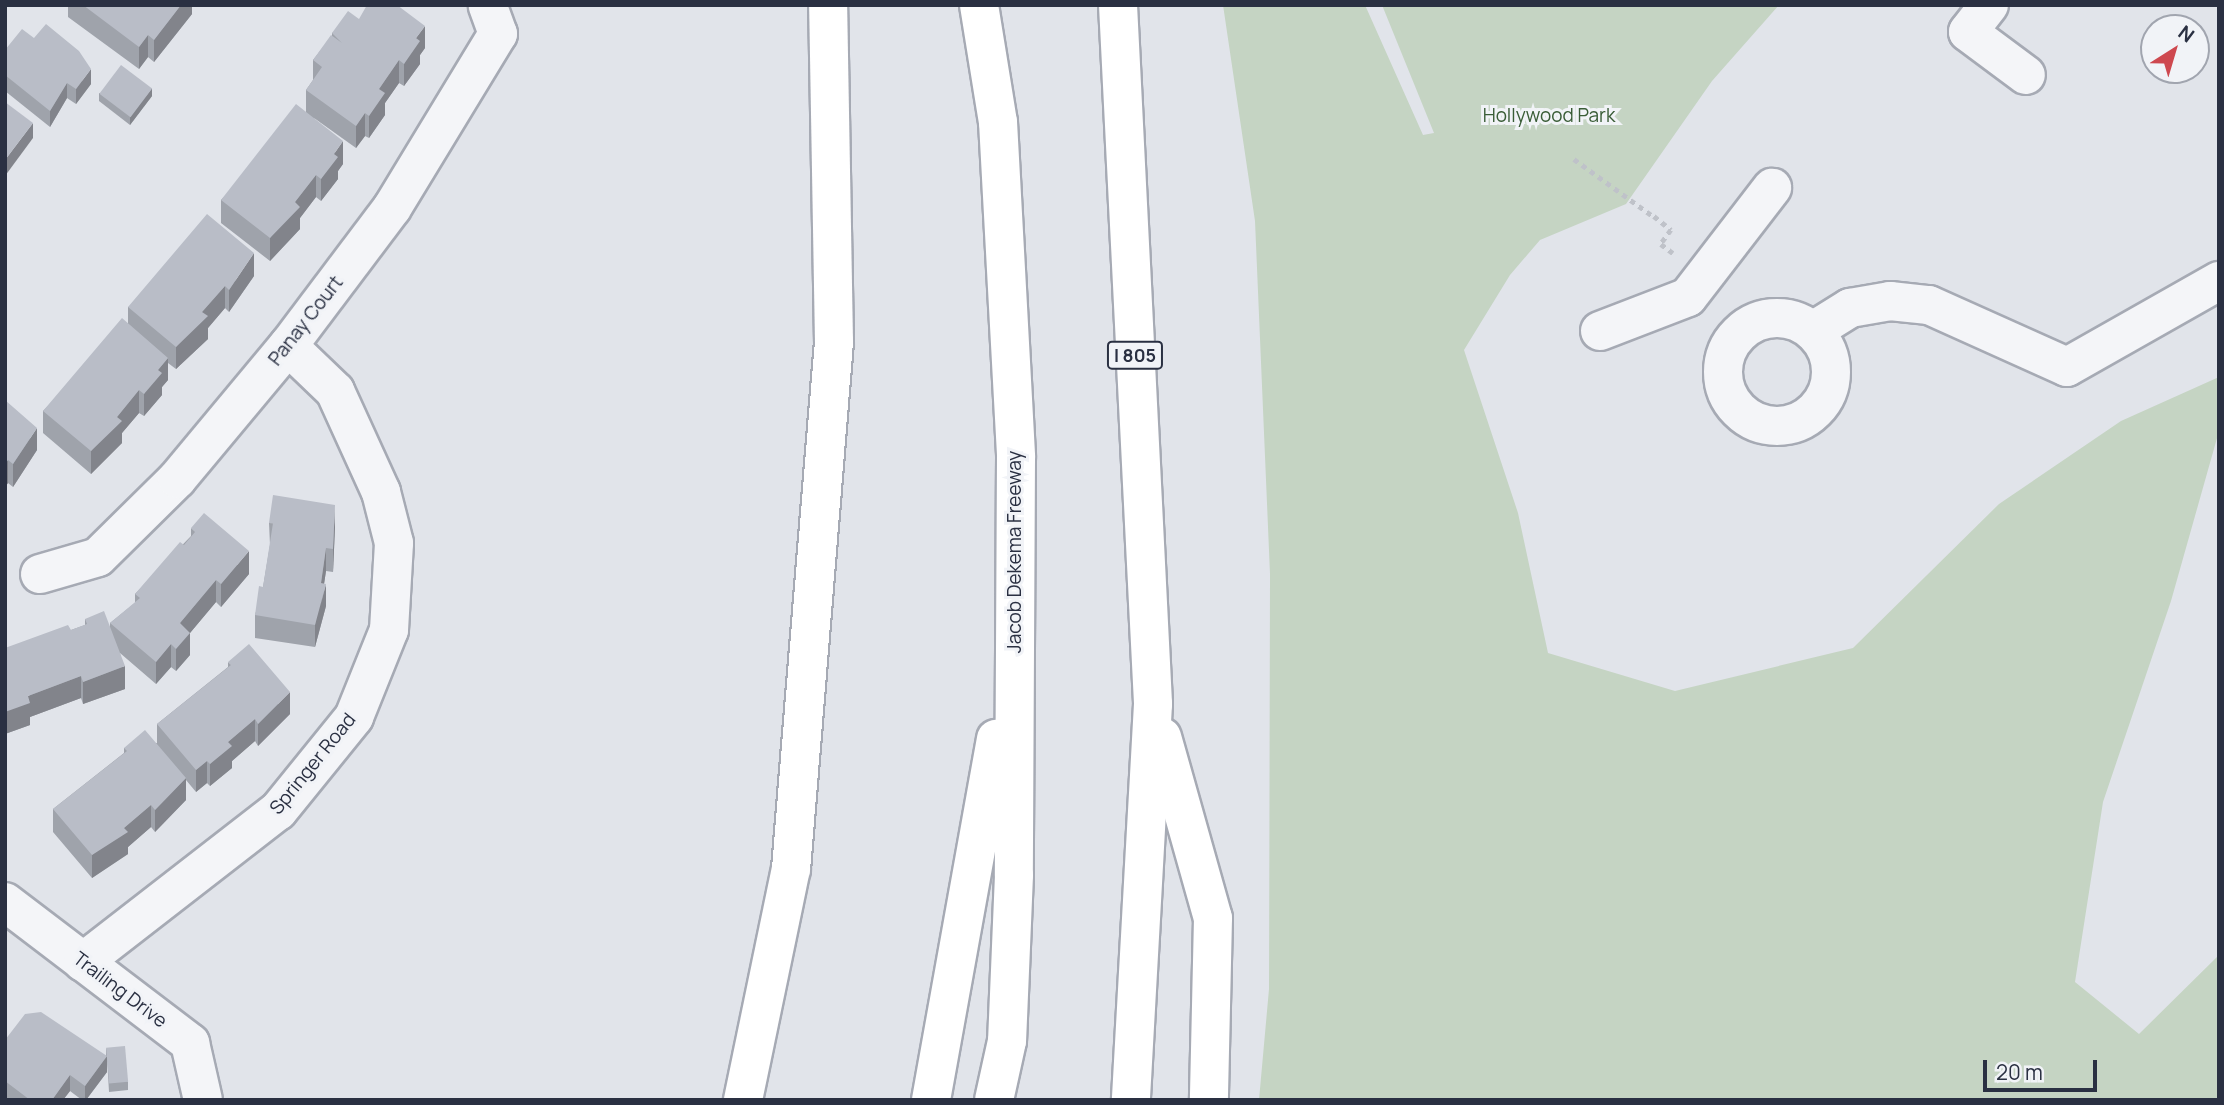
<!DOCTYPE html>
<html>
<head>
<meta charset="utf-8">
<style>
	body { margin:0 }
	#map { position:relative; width:2224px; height:1105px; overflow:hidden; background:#e1e4ea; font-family:Manrope,sans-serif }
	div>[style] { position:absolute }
	.green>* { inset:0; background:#c5d4c3 }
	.path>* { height:4.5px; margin-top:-2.25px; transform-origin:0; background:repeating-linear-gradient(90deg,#bfc2c9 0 5px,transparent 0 10px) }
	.roads { filter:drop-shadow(2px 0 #a6aab4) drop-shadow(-2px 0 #a6aab4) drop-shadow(0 2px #a6aab4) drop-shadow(0 -2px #a6aab4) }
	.minor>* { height:38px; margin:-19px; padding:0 19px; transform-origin:19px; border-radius:19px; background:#f4f5f8 }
	.minor>.ring { margin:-19px; padding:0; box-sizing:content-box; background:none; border:38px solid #f4f5f8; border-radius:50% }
	.highway>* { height:38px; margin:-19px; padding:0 19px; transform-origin:19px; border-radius:19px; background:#fff }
	.wall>* { inset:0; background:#9fa3ab }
	.shaded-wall>* { inset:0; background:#82848b }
	.building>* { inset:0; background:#b9bdc7; transform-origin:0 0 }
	span { translate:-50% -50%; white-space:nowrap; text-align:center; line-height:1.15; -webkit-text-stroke:6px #f1f3f7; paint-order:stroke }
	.shield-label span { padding:2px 5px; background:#f1f3f7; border:2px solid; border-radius:5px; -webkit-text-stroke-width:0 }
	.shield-label { font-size:18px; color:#2a3042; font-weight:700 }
	.park-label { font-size:19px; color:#3a5d37 }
	.street-label { font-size:19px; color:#2a3042 }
	.frame { position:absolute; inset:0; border:7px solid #2a3042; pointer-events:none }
	.north { position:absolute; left:2140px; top:14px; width:70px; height:70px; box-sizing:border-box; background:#f1f3f7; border:2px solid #a1a5af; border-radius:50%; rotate:37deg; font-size:19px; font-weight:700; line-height:28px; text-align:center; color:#2a3042 }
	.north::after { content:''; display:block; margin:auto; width:24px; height:32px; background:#ce484f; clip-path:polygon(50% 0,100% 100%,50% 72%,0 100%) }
	.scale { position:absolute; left:1983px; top:1060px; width:114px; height:32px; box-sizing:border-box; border:4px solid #2a3042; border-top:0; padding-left:9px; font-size:21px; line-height:24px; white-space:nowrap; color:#2a3042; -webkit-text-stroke:5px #f1f3f7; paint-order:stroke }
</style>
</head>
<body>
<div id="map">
	<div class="green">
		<div style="clip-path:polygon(1223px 5px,1365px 5px,1423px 135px,1434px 133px,1382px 5px,1779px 5px,1712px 81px,1626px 204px,1540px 240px,1510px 275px,1464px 350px,1518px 513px,1548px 653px,1675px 691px,1853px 648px,1999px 504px,2121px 421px,2219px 377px,2219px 431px,2171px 601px,2103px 802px,2075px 982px,2139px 1034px,2219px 955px,2219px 1100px,1259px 1100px,1269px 989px,1270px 574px,1255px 221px)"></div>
	</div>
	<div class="path">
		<div style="left:1574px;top:159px;width:99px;rotate:35.9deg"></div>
		<div style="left:1654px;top:216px;width:22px;rotate:39deg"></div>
		<div style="left:1671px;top:230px;width:17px;rotate:126deg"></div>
		<div style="left:1661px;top:244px;width:15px;rotate:37deg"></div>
	</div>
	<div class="roads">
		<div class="minor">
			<div style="left:1989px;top:5px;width:34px;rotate:128deg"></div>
			<div style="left:1968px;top:32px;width:72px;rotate:36.6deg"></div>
			<div class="ring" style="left:1723px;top:318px;width:70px;height:70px"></div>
			<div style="left:1600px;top:331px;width:94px;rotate:-21.1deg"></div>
			<div style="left:1688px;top:297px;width:138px;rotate:-52.4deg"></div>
			<div style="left:1813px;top:331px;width:44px;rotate:-31.9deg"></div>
			<div style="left:1850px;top:308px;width:41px;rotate:-9.9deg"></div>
			<div style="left:1890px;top:301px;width:39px;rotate:6deg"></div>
			<div style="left:1929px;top:305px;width:151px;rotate:24.2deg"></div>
			<div style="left:2067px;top:367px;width:175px;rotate:-29.5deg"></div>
			<div style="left:40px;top:574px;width:60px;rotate:-16.3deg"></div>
			<div style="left:98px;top:557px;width:111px;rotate:-44.6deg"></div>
			<div style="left:177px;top:479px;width:173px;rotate:-50.2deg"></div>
			<div style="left:288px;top:346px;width:173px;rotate:-53deg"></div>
			<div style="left:392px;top:208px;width:204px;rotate:-58.7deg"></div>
			<div style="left:498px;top:34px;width:30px;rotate:-110deg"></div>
			<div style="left:5px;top:902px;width:233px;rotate:37.3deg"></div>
			<div style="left:190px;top:1043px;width:58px;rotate:77.2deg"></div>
			<div style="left:83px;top:962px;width:247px;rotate:-37.8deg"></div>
			<div style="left:278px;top:811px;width:121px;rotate:-51deg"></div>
			<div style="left:354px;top:717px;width:94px;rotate:-68.1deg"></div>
			<div style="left:389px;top:630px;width:87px;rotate:-86.7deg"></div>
			<div style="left:394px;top:543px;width:53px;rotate:-104.3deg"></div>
			<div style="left:381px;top:492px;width:111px;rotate:-114.5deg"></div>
			<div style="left:335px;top:391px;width:65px;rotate:-136.2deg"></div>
		</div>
		<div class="highway">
			<div style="left:979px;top:5px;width:119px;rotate:80.8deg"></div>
			<div style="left:998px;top:122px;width:336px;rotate:86.9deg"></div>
			<div style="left:1016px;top:458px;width:417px;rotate:90.3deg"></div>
			<div style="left:1014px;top:875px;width:166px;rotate:92.4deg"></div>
			<div style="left:1007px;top:1041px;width:60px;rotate:102.4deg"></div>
			<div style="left:1118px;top:5px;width:700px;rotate:87.13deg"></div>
			<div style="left:1153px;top:704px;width:397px;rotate:93.2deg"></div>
			<div style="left:1162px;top:737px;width:188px;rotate:74.3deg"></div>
			<div style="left:1213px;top:918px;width:182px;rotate:91.3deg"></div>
			<div style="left:743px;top:1100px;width:236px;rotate:-78.3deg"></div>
			<div style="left:791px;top:869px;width:529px;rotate:-85.34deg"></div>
			<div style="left:834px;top:342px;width:337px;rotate:-91deg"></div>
			<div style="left:931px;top:1100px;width:367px;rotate:-79.8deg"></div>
		</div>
	</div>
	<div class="wall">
		<div style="clip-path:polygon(68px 5px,192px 5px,192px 14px,154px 62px,148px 57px,139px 69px,68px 17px)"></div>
		<div style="clip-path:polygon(359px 19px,425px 48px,420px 55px,420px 64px,404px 86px,399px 83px,385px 103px,385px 115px,369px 138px,365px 136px,356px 148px,314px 118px,343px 164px,338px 171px,338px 179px,321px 201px,316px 197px,300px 218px,300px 229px,270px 261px,221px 223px,221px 200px,306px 112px,306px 90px,313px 80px,313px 60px,332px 36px,332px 33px)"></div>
		<div style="clip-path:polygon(5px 50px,91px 84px,76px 104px,67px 98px,50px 127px,5px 91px)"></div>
		<div style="clip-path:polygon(99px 93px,152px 96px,130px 125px,99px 101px)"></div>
		<div style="clip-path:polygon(254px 276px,229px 312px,225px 308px,208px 328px,208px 339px,176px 369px,168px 363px,168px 380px,162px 387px,162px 395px,144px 416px,139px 413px,122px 433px,122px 443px,91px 474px,43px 433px,43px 411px,128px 324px,128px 307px)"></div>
		<div style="clip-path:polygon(5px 400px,37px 450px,13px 487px,8px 483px,5px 487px)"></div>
		<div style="clip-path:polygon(269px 523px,335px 527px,333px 572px,326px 571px,324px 584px,326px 606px,315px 647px,255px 638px,255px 615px,263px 587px,270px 545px)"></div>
		<div style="clip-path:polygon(191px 528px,249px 574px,221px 607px,216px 602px,190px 633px,190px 655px,176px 671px,171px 667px,156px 684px,120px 653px,125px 689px,83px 704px,81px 698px,30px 717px,30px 725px,5px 734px,71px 630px,85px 625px,85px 619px,110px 628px,110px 623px,135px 603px,135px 594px,191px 536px)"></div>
		<div style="clip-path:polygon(228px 662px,290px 714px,258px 746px,255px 741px,232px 761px,232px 768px,210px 786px,207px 783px,196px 792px,186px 780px,186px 800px,155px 832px,151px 827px,128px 847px,128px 854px,92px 878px,53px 832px,53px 809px,124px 753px,124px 748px,157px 743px,157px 724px,228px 667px)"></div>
		<div style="clip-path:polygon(5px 1040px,106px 1056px,106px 1048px,128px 1082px,128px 1090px,109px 1092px,107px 1057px,107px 1072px,86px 1100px,82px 1100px,70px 1091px,63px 1100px,9px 1100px,5px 1097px,5px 1100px)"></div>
	</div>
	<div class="shaded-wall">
		<div style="clip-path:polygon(181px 5px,192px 5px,192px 14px,154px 62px,154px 40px)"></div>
		<div style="clip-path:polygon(425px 26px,425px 48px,420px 55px,420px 64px,404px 86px,404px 64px,416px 38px)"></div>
		<div style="clip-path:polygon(148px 35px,148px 57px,139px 69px,139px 47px)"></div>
		<div style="clip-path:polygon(399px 60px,399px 83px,385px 103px,385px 115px,369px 138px,369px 116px,379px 89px)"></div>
		<div style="clip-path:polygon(91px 69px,91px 84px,76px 104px,76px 89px)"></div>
		<div style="clip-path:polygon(67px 83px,67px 98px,50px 127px,50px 111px)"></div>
		<div style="clip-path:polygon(152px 88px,152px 96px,130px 125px,130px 117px)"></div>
		<div style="clip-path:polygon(365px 113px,365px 136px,356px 148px,356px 126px)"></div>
		<div style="clip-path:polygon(33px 123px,33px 138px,5px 176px,5px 160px)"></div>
		<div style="clip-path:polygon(343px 141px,343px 164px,338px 171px,338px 179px,321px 201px,321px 179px,334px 154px)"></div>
		<div style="clip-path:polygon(316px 175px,316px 197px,300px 218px,300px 229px,270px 261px,270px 238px,295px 202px)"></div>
		<div style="clip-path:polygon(254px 253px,254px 276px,229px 312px,229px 290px)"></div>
		<div style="clip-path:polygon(225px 286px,225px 308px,208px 328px,208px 339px,176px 369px,176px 347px,202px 312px)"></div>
		<div style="clip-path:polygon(168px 358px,168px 380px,162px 387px,162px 395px,144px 416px,144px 394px,158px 370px)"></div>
		<div style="clip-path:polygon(139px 390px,139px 413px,122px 433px,122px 443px,91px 474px,91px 451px,117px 417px)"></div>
		<div style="clip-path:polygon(37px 428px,37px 450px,13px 487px,13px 464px)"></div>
		<div style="clip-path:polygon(8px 460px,8px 483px,5px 487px,5px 464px)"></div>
		<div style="clip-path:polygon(335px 505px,335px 527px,333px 572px,333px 549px)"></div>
		<div style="clip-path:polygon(326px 548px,326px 571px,321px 604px,326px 584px,326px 606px,315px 647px,315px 625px)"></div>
		<div style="clip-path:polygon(249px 551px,249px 574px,221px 607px,221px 584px)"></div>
		<div style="clip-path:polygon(216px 580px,216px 602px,190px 633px,190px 655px,176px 671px,176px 649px,180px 623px)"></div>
		<div style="clip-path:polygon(171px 644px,171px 667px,156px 684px,156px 662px)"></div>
		<div style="clip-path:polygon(125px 666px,125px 689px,83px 704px,83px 682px)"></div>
		<div style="clip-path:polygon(81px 676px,81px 698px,30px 717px,30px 725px,5px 734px,5px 712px,28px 696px)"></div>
		<div style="clip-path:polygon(290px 692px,290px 714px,258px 746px,258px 724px)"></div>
		<div style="clip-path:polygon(255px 719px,255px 741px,232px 761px,232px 768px,210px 786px,210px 764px,228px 742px)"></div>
		<div style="clip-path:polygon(207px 761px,207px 783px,196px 792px,196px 770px)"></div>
		<div style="clip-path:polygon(186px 778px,186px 800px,155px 832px,155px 810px)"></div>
		<div style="clip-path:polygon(151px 805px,151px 827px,128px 847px,128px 854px,92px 878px,92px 855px)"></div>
		<div style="clip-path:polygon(107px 1056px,107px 1072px,86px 1100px,85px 1100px,85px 1086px)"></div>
		<div style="clip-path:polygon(70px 1075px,70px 1091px,63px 1100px,52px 1100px)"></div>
	</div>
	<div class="building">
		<div style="clip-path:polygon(83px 5px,181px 5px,154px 40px,148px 35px,139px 47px)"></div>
		<div style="clip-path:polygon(367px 5px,397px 5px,425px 26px,416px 38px,420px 41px,404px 64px,399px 60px,379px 89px,385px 93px,369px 116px,365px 113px,356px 126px,306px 90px,322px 67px,313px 60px,331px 35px,342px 43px,332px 33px,348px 11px,359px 19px)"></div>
		<div style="clip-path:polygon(46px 24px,79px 51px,91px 69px,76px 89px,67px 83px,50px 111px,5px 75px,5px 50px,22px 29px,34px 38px)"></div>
		<div style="left:121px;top:65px;width:39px;height:36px;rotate:37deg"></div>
		<div style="clip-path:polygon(5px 102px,33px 123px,5px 160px)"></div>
		<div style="clip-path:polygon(296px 104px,343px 141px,334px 154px,338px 157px,321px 179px,316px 175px,295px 202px,300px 207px,270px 238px,221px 200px)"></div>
		<div style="clip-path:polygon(207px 214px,254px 253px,229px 290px,225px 286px,202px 312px,208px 316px,176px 347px,128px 307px)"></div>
		<div style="clip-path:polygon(122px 318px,168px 358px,158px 370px,162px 373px,144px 394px,139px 390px,117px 417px,122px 421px,91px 451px,43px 411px)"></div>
		<div style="clip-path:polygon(5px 400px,37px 428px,13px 464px,8px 460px,5px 464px)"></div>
		<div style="clip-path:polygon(273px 495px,335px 505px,333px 549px,326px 548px,321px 583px,326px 584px,315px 625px,255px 615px,259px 586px,263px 587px,273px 523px,269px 523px)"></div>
		<div style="clip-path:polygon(204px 513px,249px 551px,221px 584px,216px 580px,180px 623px,190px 633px,176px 649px,171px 644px,156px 662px,110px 623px,140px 598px,135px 594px,180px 542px,184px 545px,195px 532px,191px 528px)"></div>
		<div style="clip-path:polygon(104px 611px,125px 666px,83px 682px,81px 676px,28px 696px,30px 703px,5px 712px,5px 648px,68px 625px,71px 630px,87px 624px,85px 619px)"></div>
		<div style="clip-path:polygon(249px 644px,290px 692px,258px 724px,255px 719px,228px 742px,232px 746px,210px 764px,207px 761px,196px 770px,157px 724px,231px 665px,228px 662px)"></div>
		<div style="clip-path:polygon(145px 730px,186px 778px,155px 810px,151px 805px,124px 828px,128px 832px,92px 855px,53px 809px,127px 751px,124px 748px)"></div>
		<div style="clip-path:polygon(41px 1012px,107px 1056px,85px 1086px,70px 1075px,52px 1100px,30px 1100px,5px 1081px,5px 1040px,25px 1014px)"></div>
		<div style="left:125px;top:1046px;width:36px;height:19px;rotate:85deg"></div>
	</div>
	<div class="shield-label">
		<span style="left:1135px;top:355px">I 805</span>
	</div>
	<div class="park-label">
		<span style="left:1549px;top:116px">Hollywood Park</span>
	</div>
	<div class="street-label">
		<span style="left:306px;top:321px;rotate:-52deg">Panay Court</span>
		<span style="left:1015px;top:552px;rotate:-90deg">Jacob Dekema Freeway</span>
		<span style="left:313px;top:764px;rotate:-51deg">Springer Road</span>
		<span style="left:120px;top:990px;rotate:37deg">Trailing Drive</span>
	</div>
	<div class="frame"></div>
	<div class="north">N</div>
	<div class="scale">20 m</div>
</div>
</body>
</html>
